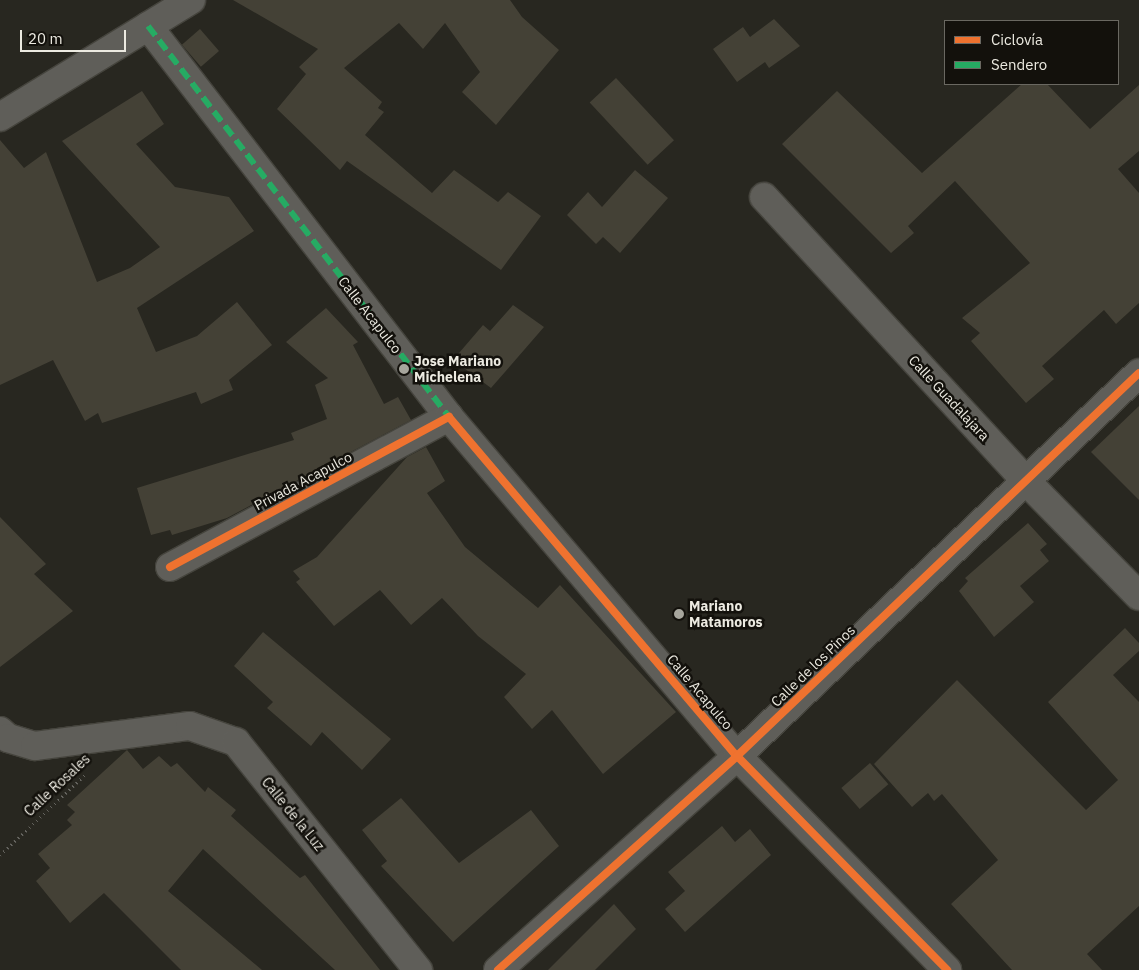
<!DOCTYPE html>
<html>
<head>
<meta charset="utf-8">
<style>
	body { margin:0 }
	#map { position:relative; width:1139px; height:970px; overflow:hidden; background:#282720; font-family:"IBM Plex Sans",sans-serif }
	div>[style] { position:absolute }
	.building>* { inset:0; background:#444136; transform-origin:0 0 }
	.path>* { height:3px; margin-top:-1.5px; transform-origin:0; background:repeating-linear-gradient(90deg,#65645f 0 1px,transparent 0 5px) }
	.roads { filter:drop-shadow(1px 0 #45443d) drop-shadow(-1px 0 #45443d) drop-shadow(0 1px #45443d) drop-shadow(0 -1px #45443d) }
	.pedestrian>* { height:28px; margin:-14px; padding:0 14px; transform-origin:14px; border-radius:14px; background:#5f5e59 }
	.minor>* { height:28px; margin:-14px; padding:0 14px; transform-origin:14px; border-radius:14px; background:#5f5e59 }
	.tertiary>* { height:28px; margin:-14px; padding:0 14px; transform-origin:14px; border-radius:14px; background:#5f5e59 }
	.quiet>* { height:6px; margin-top:-3px; transform-origin:0; background:repeating-linear-gradient(90deg,#26ab63 0 12px,transparent 0 18px) }
	.cycleway>* { height:8px; margin:-4px; padding:0 4px; transform-origin:4px; border-radius:4px; background:#ef722f }
	.dots>* { width:14px; height:14px; translate:-50% -50%; box-sizing:border-box; border:2px solid #13110c; border-radius:50% }
	span { translate:-50% -50%; white-space:nowrap; text-align:center; line-height:1.15; -webkit-text-stroke:5px #13110c; paint-order:stroke }
	.street-label { font-size:14px; color:#eceae1 }
	.poi-label { font-size:14px; color:#eceae1; font-weight:700 }
	.left { translate:0 -50%; text-align:left }
	.legend { position:absolute; left:944px; top:20px; width:175px; height:65px; box-sizing:border-box; background:#13110c; border:1px solid #6a6861; margin:0; padding:6px 9px; list-style:none; font-size:15px; color:#eceae1 }
	.legend li { display:flex; align-items:center; gap:10px; height:25px }
	.legend b { width:25px; border:1px solid #6a6861 }
	.scale { position:absolute; left:20px; top:30px; width:106px; height:22px; box-sizing:border-box; border:2px solid #eceae1; border-top:0; padding-left:6px; font-size:15px; line-height:18px; white-space:nowrap; color:#eceae1; -webkit-text-stroke:4px #13110c; paint-order:stroke }
</style>
</head>
<body>
<div id="map">
	<div class="building">
		<div style="clip-path:polygon(233px 0,510px 0,522px 17px,559px 50px,496px 125px,462px 92px,480px 72px,445px 23px,423px 49px,399px 23px,344px 68px,382px 102px,378px 108px,384px 112px,365px 135px,432px 193px,454px 170px,498px 202px,508px 192px,541px 216px,501px 270px,347px 161px,340px 170px,277px 109px,306px 74px,299px 67px,318px 49px)"></div>
		<div style="clip-path:polygon(774px 19px,800px 46px,769px 68px,765px 62px,737px 82px,713px 49px,743px 27px,750px 37px)"></div>
		<div style="left:200px;top:29px;width:29px;height:24px;rotate:49deg"></div>
		<div style="left:616px;top:78px;width:85px;height:36px;rotate:47deg"></div>
		<div style="clip-path:polygon(1022px 84px,1047px 84px,1090px 129px,1139px 85px,1139px 151px,1118px 169px,1139px 193px,1139px 303px,1116px 324px,1104px 310px,1042px 366px,1054px 379px,1026px 403px,971px 341px,980px 333px,962px 318px,1030px 263px,955px 181px,908px 226px,914px 233px,891px 253px,782px 144px,837px 91px,922px 173px)"></div>
		<div style="clip-path:polygon(142px 91px,164px 124px,136px 144px,175px 187px,229px 197px,254px 231px,137px 308px,156px 352px,197px 336px,237px 302px,272px 345px,229px 380px,233px 390px,201px 404px,196px 392px,102px 423px,98px 413px,85px 421px,53px 360px,0 385px,0 140px,24px 168px,46px 152px,97px 282px,130px 268px,160px 247px,62px 141px)"></div>
		<div style="clip-path:polygon(635px 170px,668px 198px,620px 253px,603px 237px,596px 244px,567px 215px,588px 192px,602px 207px)"></div>
		<div style="clip-path:polygon(513px 305px,544px 327px,491px 388px,453px 360px,483px 325px,490px 331px)"></div>
		<div style="clip-path:polygon(326px 308px,358px 342px,353px 345px,384px 404px,398px 397px,411px 420px,227px 518px,172px 535px,170px 530px,151px 535px,137px 488px,294px 440px,291px 433px,327px 419px,315px 385px,328px 378px,286px 342px)"></div>
		<div style="clip-path:polygon(1139px 406px,1139px 500px,1091px 452px)"></div>
		<div style="clip-path:polygon(426px 447px,445px 481px,427px 493px,465px 547px,538px 608px,560px 585px,676px 712px,603px 774px,552px 710px,532px 729px,504px 697px,526px 674px,478px 636px,442px 598px,411px 625px,380px 590px,334px 626px,296px 582px,300px 579px,293px 571px,317px 557px,407px 457px)"></div>
		<div style="clip-path:polygon(0 517px,46px 564px,34px 574px,73px 611px,0 667px)"></div>
		<div style="clip-path:polygon(1028px 523px,1047px 544px,1040px 550px,1049px 561px,1020px 586px,1034px 602px,994px 637px,959px 591px,968px 581px,965px 578px)"></div>
		<div style="clip-path:polygon(1125px 628px,1139px 643px,1139px 651px,1113px 675px,1139px 702px,1139px 906px,1087px 954px,1102px 970px,1012px 970px,951px 904px,998px 860px,942px 794px,934px 801px,928px 793px,912px 807px,874px 764px,957px 680px,1086px 810px,1118px 780px,1048px 702px)"></div>
		<div style="clip-path:polygon(263px 632px,391px 739px,362px 770px,322px 732px,311px 746px,267px 708px,273px 702px,234px 666px)"></div>
		<div style="clip-path:polygon(127px 750px,143px 769px,159px 756px,171px 767px,177px 763px,205px 792px,208px 787px,236px 810px,231px 816px,300px 878px,305px 875px,380px 970px,335px 970px,203px 849px,168px 891px,262px 970px,181px 970px,104px 893px,70px 923px,36px 881px,50px 868px,38px 854px,72px 825px,67px 820px,75px 812px,67px 805px)"></div>
		<div style="left:870px;top:763px;width:28px;height:38px;rotate:49deg"></div>
		<div style="clip-path:polygon(401px 798px,459px 863px,531px 810px,559px 846px,453px 942px,381px 866px,387px 861px,362px 830px)"></div>
		<div style="clip-path:polygon(722px 826px,735px 842px,750px 829px,771px 855px,685px 932px,665px 909px,685px 891px,668px 872px)"></div>
		<div style="clip-path:polygon(614px 904px,636px 929px,595px 970px,548px 970px)"></div>
	</div>
	<div class="path">
		<div style="left:0;top:855px;width:120px;rotate:-43.3deg"></div>
	</div>
	<div class="roads">
		<div class="pedestrian">
			<div style="left:148px;top:26px;width:493px;rotate:52.4deg"></div>
		</div>
		<div class="minor">
			<div style="left:0;top:117px;width:224px;rotate:-31.5deg"></div>
			<div style="left:764px;top:197px;width:386px;rotate:47.3deg"></div>
			<div style="left:1026px;top:481px;width:161px;rotate:45.5deg"></div>
			<div style="left:170px;top:567px;width:317px;rotate:-28.3deg"></div>
			<div style="left:449px;top:417px;width:445px;rotate:49.7deg"></div>
			<div style="left:737px;top:756px;width:300px;rotate:45.5deg"></div>
			<div style="left:0;top:731px;width:11px;rotate:41deg"></div>
			<div style="left:8px;top:738px;width:28px;rotate:17deg"></div>
			<div style="left:35px;top:746px;width:156px;rotate:-7.4deg"></div>
			<div style="left:190px;top:726px;width:49px;rotate:19.2deg"></div>
			<div style="left:236px;top:742px;width:292px;rotate:51.4deg"></div>
		</div>
		<div class="tertiary">
			<div style="left:498px;top:970px;width:321px;rotate:-41.8deg"></div>
			<div style="left:737px;top:756px;width:555px;rotate:-43.61deg"></div>
		</div>
	</div>
	<div class="quiet">
		<div style="left:148px;top:26px;width:493px;rotate:52.4deg"></div>
	</div>
	<div class="cycleway">
		<div style="left:170px;top:567px;width:317px;rotate:-28.3deg"></div>
		<div style="left:449px;top:417px;width:445px;rotate:49.7deg"></div>
		<div style="left:737px;top:756px;width:300px;rotate:45.5deg"></div>
		<div style="left:498px;top:970px;width:321px;rotate:-41.8deg"></div>
		<div style="left:737px;top:756px;width:555px;rotate:-43.61deg"></div>
	</div>
	<div class="dots">
		<div style="left:404px;top:369px;background:#a7a69d"></div>
		<div style="left:679px;top:614px;background:#a7a69d"></div>
	</div>
	<div class="street-label">
		<span style="left:370px;top:315px;rotate:52deg">Calle Acapulco</span>
		<span style="left:949px;top:398px;rotate:47deg">Calle Guadalajara</span>
		<span style="left:303px;top:481px;rotate:-28deg">Privada Acapulco</span>
		<span style="left:813px;top:666px;rotate:-44deg">Calle de los Pinos</span>
		<span style="left:700px;top:692px;rotate:50deg">Calle Acapulco</span>
		<span style="left:57px;top:785px;rotate:-43deg">Calle Rosales</span>
		<span style="left:293px;top:814px;rotate:51deg">Calle de la Luz</span>
	</div>
	<div class="poi-label">
		<span class="left" style="left:414px;top:369px">Jose Mariano<br>Michelena</span>
		<span class="left" style="left:689px;top:614px">Mariano<br>Matamoros</span>
	</div>
	<ul class="legend">
	<li><b style="height:6px;background:#ef722f"></b>Ciclovía</li>
	<li><b style="height:6px;background:#26ab63"></b>Sendero</li>
	</ul>
	<div class="scale">20 m</div>
</div>
</body>
</html>
